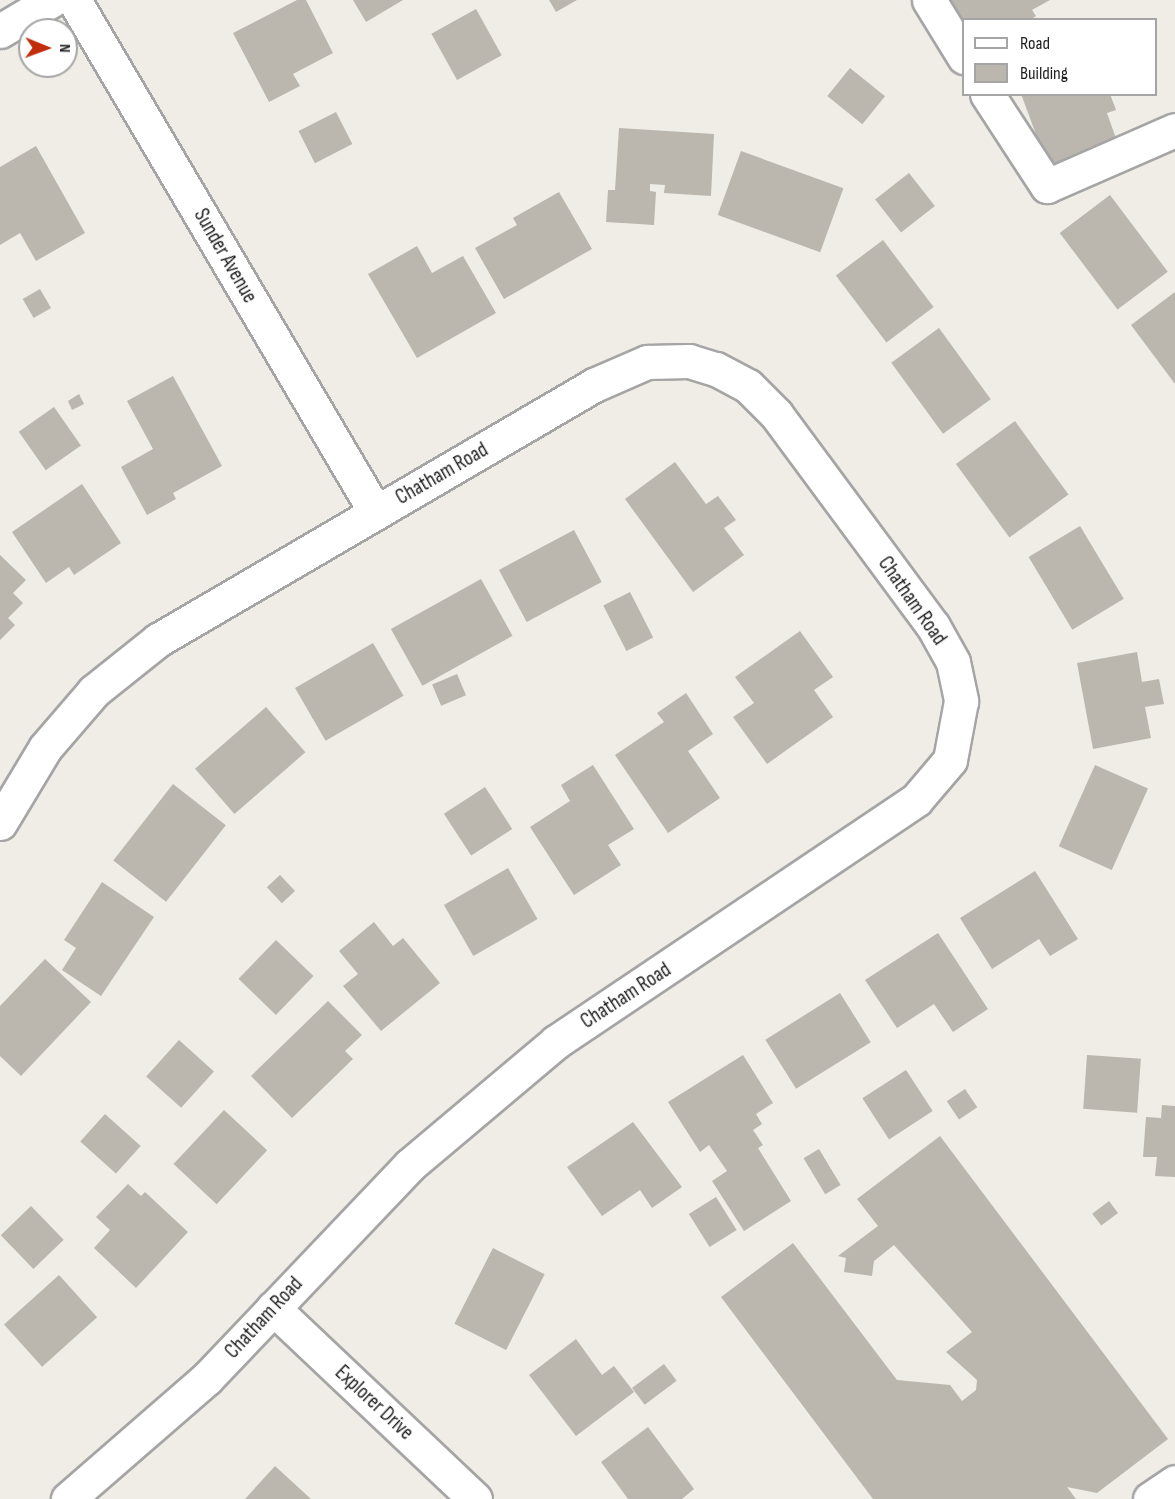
<!DOCTYPE html>
<html>
<head>
<meta charset="utf-8">
<style>
	body { margin:0 }
	#map { position:relative; width:1175px; height:1499px; overflow:hidden; background:#efede5; font-family:"Sofia Sans Condensed",sans-serif }
	div>[style] { position:absolute }
	.building>* { inset:0; background:#bbb6ae; transform-origin:0 0 }
	.roads { filter:drop-shadow(2px 0 #a5a5a5) drop-shadow(-2px 0 #a5a5a5) drop-shadow(0 2px #a5a5a5) drop-shadow(0 -2px #a5a5a5) }
	.minor>* { height:33px; margin:-16.5px; padding:0 16.5px; transform-origin:16.5px; border-radius:16.5px; background:#fff }
	span { translate:-50% -50%; white-space:nowrap; text-align:center; line-height:1.15; -webkit-text-stroke:5px #fff; paint-order:stroke }
	.street-label { font-size:21px; color:#1e1e1e }
	.legend { position:absolute; left:962px; top:18px; width:195px; height:78px; box-sizing:border-box; background:#fff; border:2px solid #a5a5a5; margin:0; padding:8px 10px; list-style:none; font-size:18px; color:#1e1e1e }
	.legend li { display:flex; align-items:center; gap:12px; height:30px }
	.legend b { width:30px; border:2px solid #a5a5a5 }
	.north { position:absolute; left:18px; top:18px; width:60px; height:60px; box-sizing:border-box; background:#fff; border:2px solid #a5a5a5; border-radius:50%; rotate:91deg; font-size:16px; font-weight:700; line-height:24px; text-align:center; color:#1e1e1e }
	.north::after { content:''; display:block; margin:auto; width:21px; height:27px; background:#c22d0b; clip-path:polygon(50% 0,100% 100%,50% 72%,0 100%) }
</style>
</head>
<body>
<div id="map">
	<div class="building">
		<div style="clip-path:polygon(297px 0,306px 0,333px 53px,293px 74px,300px 86px,269px 102px,233px 33px)"></div>
		<div style="clip-path:polygon(353px 0,403px 0,366px 22px)"></div>
		<div style="clip-path:polygon(549px 0,577px 0,556px 12px)"></div>
		<div style="clip-path:polygon(946px 0,1050px 0,1032px 10px,1036px 16px,1030px 20px,964px 20px,964px 30px)"></div>
		<div style="left:476px;top:9px;width:53px;height:51px;rotate:61deg"></div>
		<div style="left:850px;top:68px;width:45px;height:36px;rotate:39deg"></div>
		<div style="clip-path:polygon(1021px 94px,1110px 94px,1116px 110px,1107px 113px,1119px 147px,1050px 172px)"></div>
		<div style="left:336px;top:112px;width:36px;height:42px;rotate:63deg"></div>
		<div style="clip-path:polygon(619px 128px,714px 134px,711px 196px,664px 193px,665px 185px,650px 184px,650px 191px,656px 192px,654px 225px,606px 222px,608px 190px,615px 190px)"></div>
		<div style="clip-path:polygon(36px 146px,85px 233px,36px 261px,20px 233px,0 245px,0 167px)"></div>
		<div style="left:741px;top:151px;width:109px;height:68px;rotate:20deg"></div>
		<div style="left:909px;top:173px;width:42px;height:43px;rotate:52deg"></div>
		<div style="clip-path:polygon(559px 192px,592px 249px,504px 299px,475px 248px,517px 225px,513px 218px)"></div>
		<div style="left:1110px;top:195px;width:96px;height:63px;rotate:53deg"></div>
		<div style="left:883px;top:240px;width:84px;height:59px;rotate:53deg"></div>
		<div style="clip-path:polygon(417px 246px,432px 273px,463px 256px,496px 313px,417px 358px,368px 274px)"></div>
		<div style="left:40px;top:289px;width:22px;height:20px;rotate:60deg"></div>
		<div style="clip-path:polygon(1175px 292px,1175px 384px,1131px 325px)"></div>
		<div style="left:939px;top:328px;width:88px;height:59px;rotate:54deg"></div>
		<div style="clip-path:polygon(173px 376px,222px 466px,173px 493px,176px 499px,147px 515px,121px 467px,153px 449px,127px 401px)"></div>
		<div style="clip-path:polygon(79px 394px,84px 404px,72px 410px,68px 401px)"></div>
		<div style="left:54px;top:407px;width:47px;height:43px;rotate:55deg"></div>
		<div style="left:1015px;top:421px;width:91px;height:73px;rotate:54deg"></div>
		<div style="clip-path:polygon(675px 462px,706px 504px,718px 496px,736px 520px,724px 528px,744px 555px,693px 592px,625px 499px)"></div>
		<div style="clip-path:polygon(82px 484px,121px 543px,74px 575px,69px 567px,46px 583px,12px 532px)"></div>
		<div style="left:1080px;top:526px;width:85px;height:60px;rotate:59deg"></div>
		<div style="left:574px;top:530px;width:59px;height:85px;rotate:62deg"></div>
		<div style="clip-path:polygon(0 555px,26px 580px,13px 593px,23px 603px,8px 618px,15px 625px,0 640px)"></div>
		<div style="left:481px;top:579px;width:65px;height:103px;rotate:61deg"></div>
		<div style="left:630px;top:592px;width:51px;height:30px;rotate:63deg"></div>
		<div style="clip-path:polygon(800px 631px,833px 677px,814px 690px,833px 717px,767px 764px,733px 717px,754px 703px,735px 677px)"></div>
		<div style="left:373px;top:643px;width:61px;height:90px;rotate:60deg"></div>
		<div style="clip-path:polygon(1137px 652px,1142px 682px,1159px 679px,1164px 704px,1145px 707px,1151px 738px,1093px 749px,1077px 663px)"></div>
		<div style="left:457px;top:674px;width:23px;height:27px;rotate:67deg"></div>
		<div style="clip-path:polygon(686px 693px,713px 734px,688px 751px,720px 798px,668px 833px,615px 755px,664px 722px,657px 713px)"></div>
		<div style="left:266px;top:707px;width:60px;height:94px;rotate:49deg"></div>
		<div style="clip-path:polygon(593px 765px,634px 829px,608px 845px,621px 865px,574px 895px,530px 827px,570px 801px,561px 785px)"></div>
		<div style="left:1095px;top:765px;width:58px;height:89px;rotate:24deg"></div>
		<div style="left:173px;top:784px;width:67px;height:97px;rotate:38deg"></div>
		<div style="left:485px;top:787px;width:50px;height:49px;rotate:57deg"></div>
		<div style="left:508px;top:868px;width:59px;height:74px;rotate:60deg"></div>
		<div style="clip-path:polygon(1035px 871px,1078px 939px,1050px 956px,1039px 939px,992px 969px,960px 918px)"></div>
		<div style="left:280px;top:875px;width:22px;height:18px;rotate:47deg"></div>
		<div style="clip-path:polygon(102px 882px,154px 917px,101px 996px,62px 970px,76px 948px,64px 940px)"></div>
		<div style="clip-path:polygon(374px 922px,393px 946px,403px 938px,440px 983px,381px 1031px,343px 986px,358px 974px,339px 951px)"></div>
		<div style="clip-path:polygon(938px 933px,988px 1009px,953px 1032px,934px 1004px,897px 1028px,865px 980px)"></div>
		<div style="left:276px;top:940px;width:52px;height:54px;rotate:44deg"></div>
		<div style="clip-path:polygon(45px 959px,91px 1002px,21px 1076px,0 1056px,0 1006px)"></div>
		<div style="left:840px;top:993px;width:58px;height:88px;rotate:58deg"></div>
		<div style="clip-path:polygon(328px 1001px,362px 1035px,345px 1051px,353px 1059px,292px 1118px,251px 1076px)"></div>
		<div style="left:179px;top:1040px;width:47px;height:49px;rotate:42deg"></div>
		<div style="clip-path:polygon(743px 1055px,773px 1103px,756px 1114px,762px 1124px,753px 1130px,763px 1145px,758px 1148px,791px 1201px,744px 1231px,712px 1181px,727px 1171px,709px 1145px,700px 1152px,668px 1102px)"></div>
		<div style="left:1087px;top:1055px;width:54px;height:54px;rotate:4deg"></div>
		<div style="left:906px;top:1070px;width:49px;height:52px;rotate:57deg"></div>
		<div style="left:965px;top:1089px;width:22px;height:22px;rotate:56deg"></div>
		<div style="clip-path:polygon(1162px 1105px,1175px 1106px,1175px 1177px,1155px 1176px,1157px 1157px,1143px 1157px,1146px 1117px,1161px 1118px)"></div>
		<div style="left:224px;top:1110px;width:59px;height:74px;rotate:43deg"></div>
		<div style="left:105px;top:1114px;width:48px;height:37px;rotate:42deg"></div>
		<div style="clip-path:polygon(633px 1122px,682px 1187px,652px 1208px,640px 1190px,602px 1216px,567px 1167px)"></div>
		<div style="clip-path:polygon(940px 1136px,1168px 1439px,1097px 1493px,1067px 1487px,1076px 1499px,873px 1499px,721px 1297px,793px 1243px,897px 1380px,950px 1385px,962px 1401px,976px 1390px,977px 1380px,946px 1352px,972px 1332px,894px 1245px,874px 1261px,872px 1276px,844px 1272px,846px 1258px,838px 1256px,878px 1226px,857px 1199px)"></div>
		<div style="left:819px;top:1149px;width:42px;height:18px;rotate:59deg"></div>
		<div style="clip-path:polygon(128px 1184px,141px 1196px,145px 1192px,188px 1232px,136px 1288px,94px 1248px,110px 1230px,96px 1217px)"></div>
		<div style="left:716px;top:1197px;width:39px;height:32px;rotate:58deg"></div>
		<div style="left:1109px;top:1201px;width:15px;height:21px;rotate:53deg"></div>
		<div style="left:31px;top:1206px;width:47px;height:42px;rotate:46deg"></div>
		<div style="left:493px;top:1248px;width:58px;height:85px;rotate:27deg"></div>
		<div style="left:59px;top:1275px;width:57px;height:74px;rotate:48deg"></div>
		<div style="clip-path:polygon(576px 1339px,602px 1375px,614px 1366px,634px 1392px,576px 1436px,529px 1375px)"></div>
		<div style="left:664px;top:1364px;width:21px;height:40px;rotate:53deg"></div>
		<div style="clip-path:polygon(648px 1427px,694px 1489px,682px 1499px,628px 1499px,601px 1462px)"></div>
		<div style="clip-path:polygon(275px 1466px,311px 1499px,245px 1499px)"></div>
	</div>
	<div class="roads">
		<div class="minor">
			<div style="left:74px;top:0;width:595px;rotate:59.51deg"></div>
			<div style="left:929px;top:0;width:67px;rotate:58.4deg"></div>
			<div style="left:0;top:31px;width:61px;rotate:-30.8deg"></div>
			<div style="left:987px;top:94px;width:110px;rotate:56.9deg"></div>
			<div style="left:1047px;top:186px;width:140px;rotate:-23.6deg"></div>
			<div style="left:0;top:823px;width:87px;rotate:-59deg"></div>
			<div style="left:45px;top:748px;width:75px;rotate:-49.3deg"></div>
			<div style="left:94px;top:691px;width:82px;rotate:-38.6deg"></div>
			<div style="left:158px;top:640px;width:505px;rotate:-30.32deg"></div>
			<div style="left:594px;top:385px;width:58px;rotate:-23.5deg"></div>
			<div style="left:647px;top:362px;width:42px;rotate:-1.4deg"></div>
			<div style="left:689px;top:361px;width:28px;rotate:17deg"></div>
			<div style="left:716px;top:369px;width:36px;rotate:28deg"></div>
			<div style="left:748px;top:386px;width:40px;rotate:45deg"></div>
			<div style="left:776px;top:414px;width:264px;rotate:53.5deg"></div>
			<div style="left:933px;top:626px;width:41px;rotate:60.9deg"></div>
			<div style="left:953px;top:662px;width:40px;rotate:78deg"></div>
			<div style="left:961px;top:701px;width:60px;rotate:100.6deg"></div>
			<div style="left:950px;top:760px;width:52px;rotate:130.4deg"></div>
			<div style="left:916px;top:800px;width:434px;rotate:146.1deg"></div>
			<div style="left:556px;top:1042px;width:191px;rotate:139.9deg"></div>
			<div style="left:410px;top:1165px;width:296px;rotate:133.6deg"></div>
			<div style="left:206px;top:1379px;width:183px;rotate:139deg"></div>
			<div style="left:273px;top:1308px;width:278px;rotate:43.4deg"></div>
			<div style="left:1150px;top:1499px;width:30px;rotate:-34deg"></div>
		</div>
	</div>
	<div class="street-label">
		<span style="left:225px;top:256px;rotate:60deg">Sunder Avenue</span>
		<span style="left:442px;top:474px;rotate:-30deg">Chatham Road</span>
		<span style="left:912px;top:601px;rotate:55deg">Chatham Road</span>
		<span style="left:626px;top:996px;rotate:-33deg">Chatham Road</span>
		<span style="left:264px;top:1318px;rotate:-47deg">Chatham Road</span>
		<span style="left:374px;top:1403px;rotate:43deg">Explorer Drive</span>
	</div>
	<ul class="legend">
	<li><b style="height:8px;background:#fff"></b>Road</li>
	<li><b style="height:16px;background:#bbb6ae"></b>Building</li>
	</ul>
	<div class="north">N</div>
</div>
</body>
</html>
